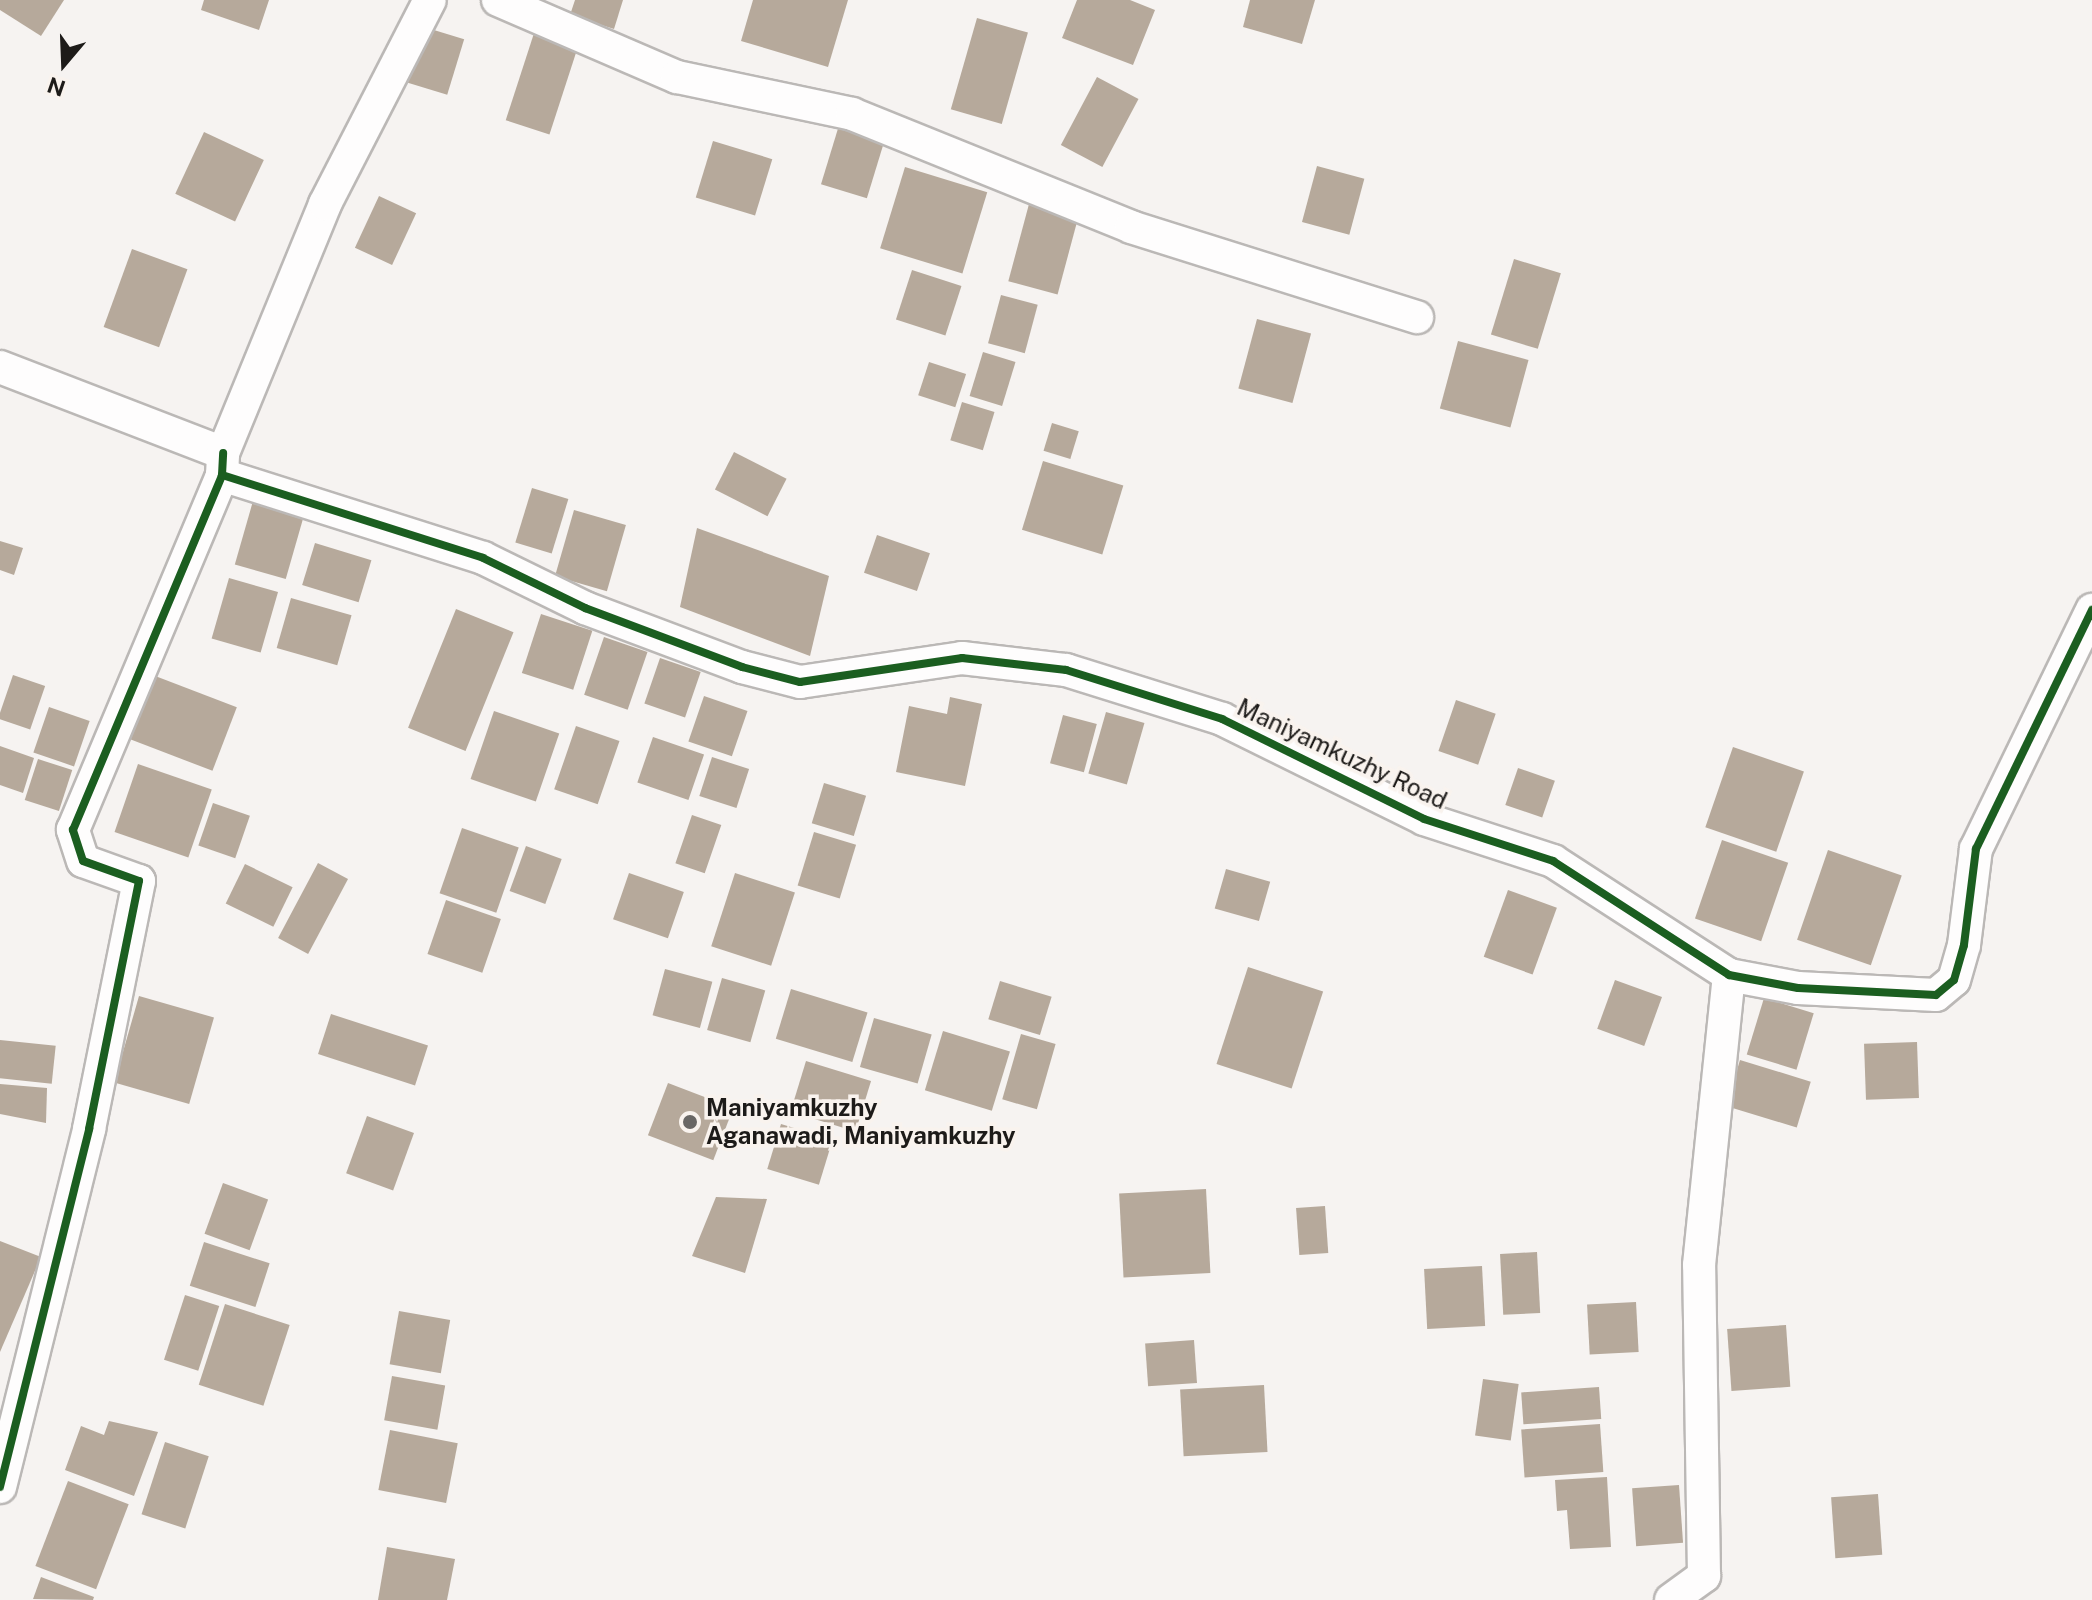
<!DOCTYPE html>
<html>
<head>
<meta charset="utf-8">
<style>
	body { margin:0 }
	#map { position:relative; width:2092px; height:1600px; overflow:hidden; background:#f6f3f1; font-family:"Public Sans",sans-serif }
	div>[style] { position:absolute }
	.building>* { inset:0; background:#b6a99b; transform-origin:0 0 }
	.roads { filter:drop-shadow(2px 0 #bbb8b6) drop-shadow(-2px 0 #bbb8b6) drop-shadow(0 2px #bbb8b6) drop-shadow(0 -2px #bbb8b6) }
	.minor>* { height:32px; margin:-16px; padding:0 16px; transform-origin:16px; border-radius:16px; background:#fefdfd }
	.cycleway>* { height:8px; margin:-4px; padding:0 4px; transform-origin:4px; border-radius:4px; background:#1b5e20 }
	.dots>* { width:22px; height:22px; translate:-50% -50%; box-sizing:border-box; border:4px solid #f9f3ee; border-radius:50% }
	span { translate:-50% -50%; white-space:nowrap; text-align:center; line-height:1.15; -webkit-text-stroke:7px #f9f3ee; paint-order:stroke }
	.street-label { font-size:24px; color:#1d1b19 }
	.poi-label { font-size:24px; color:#1d1b19; font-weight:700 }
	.left { translate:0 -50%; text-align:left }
	.north { position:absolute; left:24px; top:24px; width:80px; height:80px; -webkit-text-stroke:6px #f9f3ee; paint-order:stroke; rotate:199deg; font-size:22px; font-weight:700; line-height:32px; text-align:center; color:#1d1b19 }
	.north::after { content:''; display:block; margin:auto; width:28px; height:36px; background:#1d1b19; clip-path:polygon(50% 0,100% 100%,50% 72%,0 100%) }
</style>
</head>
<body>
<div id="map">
	<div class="building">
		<div style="clip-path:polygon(0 0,64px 0,41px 36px,0 10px)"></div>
		<div style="clip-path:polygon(204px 0,269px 0,259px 30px,201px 10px)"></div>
		<div style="clip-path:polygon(575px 0,623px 0,614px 29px,570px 15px)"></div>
		<div style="clip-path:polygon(753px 0,848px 0,828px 67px,741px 41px)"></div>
		<div style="clip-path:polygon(1077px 0,1130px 0,1155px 10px,1133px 65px,1062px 38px)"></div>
		<div style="clip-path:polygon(1250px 0,1315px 0,1302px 44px,1243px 27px)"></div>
		<div style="left:977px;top:18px;width:53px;height:95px;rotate:16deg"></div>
		<div style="left:424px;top:27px;width:42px;height:58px;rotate:17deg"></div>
		<div style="left:536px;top:27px;width:46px;height:98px;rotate:18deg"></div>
		<div style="left:1097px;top:77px;width:47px;height:77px;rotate:28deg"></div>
		<div style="left:840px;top:122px;width:48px;height:65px;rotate:17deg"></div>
		<div style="left:204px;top:132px;width:66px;height:68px;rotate:25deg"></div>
		<div style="left:713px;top:141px;width:62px;height:59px;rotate:17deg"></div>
		<div style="left:1317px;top:166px;width:49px;height:58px;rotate:15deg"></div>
		<div style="left:905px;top:167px;width:86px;height:85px;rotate:17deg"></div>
		<div style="left:379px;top:196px;width:41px;height:57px;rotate:25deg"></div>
		<div style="left:1029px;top:204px;width:51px;height:80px;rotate:15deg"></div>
		<div style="left:132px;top:249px;width:59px;height:83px;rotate:20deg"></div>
		<div style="left:1514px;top:259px;width:49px;height:79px;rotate:17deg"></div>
		<div style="left:912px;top:270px;width:52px;height:52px;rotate:18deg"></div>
		<div style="left:1001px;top:295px;width:38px;height:50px;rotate:15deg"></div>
		<div style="left:1257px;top:319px;width:56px;height:72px;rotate:15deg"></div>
		<div style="left:1458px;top:341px;width:73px;height:70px;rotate:15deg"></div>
		<div style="left:983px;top:352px;width:34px;height:46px;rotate:17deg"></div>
		<div style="left:929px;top:362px;width:39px;height:35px;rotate:18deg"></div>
		<div style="left:962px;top:402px;width:34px;height:40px;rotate:17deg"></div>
		<div style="left:1052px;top:423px;width:28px;height:29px;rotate:17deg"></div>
		<div style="left:734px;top:452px;width:59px;height:42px;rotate:27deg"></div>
		<div style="left:1043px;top:461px;width:84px;height:72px;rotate:17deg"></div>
		<div style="left:532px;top:488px;width:38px;height:57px;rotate:17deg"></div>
		<div style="left:253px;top:501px;width:53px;height:66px;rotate:16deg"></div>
		<div style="left:574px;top:510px;width:54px;height:69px;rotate:16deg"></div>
		<div style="clip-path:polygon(697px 528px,829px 576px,810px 656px,680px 607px)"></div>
		<div style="left:877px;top:535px;width:56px;height:40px;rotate:19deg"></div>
		<div style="clip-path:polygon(0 541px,23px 548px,14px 575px,0 570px)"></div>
		<div style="left:315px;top:543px;width:59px;height:44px;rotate:17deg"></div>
		<div style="left:229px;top:578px;width:51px;height:63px;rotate:16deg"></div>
		<div style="left:291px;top:598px;width:63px;height:52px;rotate:16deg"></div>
		<div style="left:456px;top:609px;width:62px;height:128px;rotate:22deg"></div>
		<div style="left:541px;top:614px;width:54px;height:62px;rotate:18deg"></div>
		<div style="left:604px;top:637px;width:46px;height:61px;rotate:19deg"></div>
		<div style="left:660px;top:658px;width:43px;height:48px;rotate:19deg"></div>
		<div style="left:150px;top:674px;width:93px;height:68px;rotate:21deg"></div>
		<div style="left:13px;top:675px;width:34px;height:46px;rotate:19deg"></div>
		<div style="left:704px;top:696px;width:46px;height:48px;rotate:19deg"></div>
		<div style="clip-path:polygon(950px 697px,982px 704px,965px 786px,896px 772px,909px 706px,947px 714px)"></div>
		<div style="left:1456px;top:700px;width:42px;height:54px;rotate:19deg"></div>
		<div style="left:49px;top:707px;width:43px;height:48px;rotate:19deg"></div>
		<div style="left:494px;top:711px;width:69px;height:72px;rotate:19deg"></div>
		<div style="left:1106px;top:712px;width:40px;height:64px;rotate:16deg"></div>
		<div style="left:1063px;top:715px;width:35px;height:50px;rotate:15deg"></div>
		<div style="left:576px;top:726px;width:46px;height:67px;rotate:19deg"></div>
		<div style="left:653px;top:737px;width:54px;height:48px;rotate:19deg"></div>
		<div style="clip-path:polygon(0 746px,34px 758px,23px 793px,0 785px)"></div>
		<div style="left:1733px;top:747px;width:75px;height:85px;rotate:19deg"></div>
		<div style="left:712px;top:757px;width:39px;height:41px;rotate:18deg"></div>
		<div style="left:38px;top:759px;width:36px;height:43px;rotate:18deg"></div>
		<div style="left:138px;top:764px;width:78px;height:72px;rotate:19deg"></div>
		<div style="left:1518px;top:768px;width:39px;height:39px;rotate:19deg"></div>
		<div style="left:824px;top:783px;width:44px;height:42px;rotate:17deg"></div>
		<div style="left:213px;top:803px;width:39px;height:45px;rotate:19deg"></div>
		<div style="left:692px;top:815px;width:31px;height:51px;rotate:19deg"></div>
		<div style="left:462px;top:828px;width:60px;height:69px;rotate:19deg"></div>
		<div style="left:814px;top:832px;width:44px;height:56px;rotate:17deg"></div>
		<div style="left:1722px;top:840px;width:70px;height:83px;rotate:19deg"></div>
		<div style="left:526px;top:846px;width:38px;height:48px;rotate:20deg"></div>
		<div style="left:1828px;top:850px;width:78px;height:95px;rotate:19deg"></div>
		<div style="left:318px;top:863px;width:34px;height:85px;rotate:28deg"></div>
		<div style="left:245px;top:864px;width:53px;height:44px;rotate:26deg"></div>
		<div style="left:1226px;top:869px;width:46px;height:41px;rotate:16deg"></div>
		<div style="left:629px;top:873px;width:58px;height:49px;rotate:19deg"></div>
		<div style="left:735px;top:873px;width:63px;height:77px;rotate:18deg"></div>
		<div style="left:1508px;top:890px;width:52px;height:71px;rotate:20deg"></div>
		<div style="left:446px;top:900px;width:58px;height:57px;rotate:19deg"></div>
		<div style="left:1248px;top:967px;width:79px;height:102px;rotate:18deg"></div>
		<div style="left:665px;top:969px;width:49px;height:48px;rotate:15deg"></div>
		<div style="left:722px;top:978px;width:45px;height:54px;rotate:16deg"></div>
		<div style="left:1615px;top:980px;width:50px;height:52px;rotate:20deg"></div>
		<div style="left:1000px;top:981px;width:54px;height:40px;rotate:17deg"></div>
		<div style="left:791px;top:989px;width:80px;height:52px;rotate:17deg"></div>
		<div style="left:139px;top:996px;width:78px;height:90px;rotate:16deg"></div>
		<div style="left:1764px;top:998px;width:52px;height:59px;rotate:17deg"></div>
		<div style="left:331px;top:1014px;width:102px;height:42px;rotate:18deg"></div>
		<div style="left:874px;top:1018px;width:60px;height:51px;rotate:16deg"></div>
		<div style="left:943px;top:1031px;width:70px;height:62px;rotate:17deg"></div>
		<div style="left:1021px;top:1034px;width:36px;height:68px;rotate:16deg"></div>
		<div style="left:0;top:1040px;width:56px;height:38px;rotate:6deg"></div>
		<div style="left:1917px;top:1042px;width:56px;height:53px;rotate:88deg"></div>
		<div style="left:1740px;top:1060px;width:74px;height:48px;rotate:17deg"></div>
		<div style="left:806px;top:1061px;width:68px;height:53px;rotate:17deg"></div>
		<div style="left:668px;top:1083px;width:70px;height:56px;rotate:21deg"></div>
		<div style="clip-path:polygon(0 1084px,47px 1088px,46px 1123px,0 1114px)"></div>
		<div style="left:367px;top:1116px;width:50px;height:61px;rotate:20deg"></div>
		<div style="left:781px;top:1124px;width:54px;height:47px;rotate:17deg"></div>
		<div style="left:223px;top:1183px;width:48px;height:54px;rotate:20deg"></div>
		<div style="left:1206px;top:1189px;width:84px;height:87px;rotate:87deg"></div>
		<div style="clip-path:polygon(716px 1197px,767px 1199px,745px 1273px,692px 1256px)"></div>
		<div style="left:1325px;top:1206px;width:47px;height:29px;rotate:86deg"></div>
		<div style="clip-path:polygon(0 1241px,41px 1257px,0 1352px)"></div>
		<div style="left:204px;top:1242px;width:69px;height:46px;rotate:18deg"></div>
		<div style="left:1537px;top:1252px;width:61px;height:37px;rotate:87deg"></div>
		<div style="left:1482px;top:1266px;width:60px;height:58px;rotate:87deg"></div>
		<div style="left:185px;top:1295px;width:36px;height:68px;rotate:18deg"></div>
		<div style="left:1636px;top:1302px;width:50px;height:49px;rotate:87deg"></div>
		<div style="left:225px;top:1304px;width:68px;height:85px;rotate:18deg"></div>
		<div style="left:399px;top:1311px;width:52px;height:54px;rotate:10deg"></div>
		<div style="left:1786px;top:1325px;width:62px;height:59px;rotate:86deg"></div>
		<div style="left:1194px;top:1340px;width:43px;height:49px;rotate:86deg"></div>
		<div style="left:392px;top:1376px;width:54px;height:45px;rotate:10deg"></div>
		<div style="left:1483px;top:1379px;width:36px;height:57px;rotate:8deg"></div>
		<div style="left:1264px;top:1385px;width:67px;height:84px;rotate:87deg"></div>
		<div style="left:1599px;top:1387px;width:32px;height:78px;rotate:86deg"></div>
		<div style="clip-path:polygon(109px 1421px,158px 1432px,134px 1496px,65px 1470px,81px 1426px,104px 1435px)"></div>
		<div style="left:1600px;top:1424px;width:48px;height:79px;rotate:86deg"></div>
		<div style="left:390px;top:1430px;width:69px;height:61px;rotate:11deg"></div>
		<div style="left:165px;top:1442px;width:46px;height:76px;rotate:18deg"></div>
		<div style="clip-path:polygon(1607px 1477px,1611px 1547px,1570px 1549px,1567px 1510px,1557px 1511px,1555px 1480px)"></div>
		<div style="left:68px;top:1481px;width:65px;height:91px;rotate:21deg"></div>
		<div style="left:1679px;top:1485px;width:58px;height:47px;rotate:86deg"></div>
		<div style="left:1878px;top:1494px;width:61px;height:47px;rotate:86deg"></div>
		<div style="clip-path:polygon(387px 1547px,455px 1559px,447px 1600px,378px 1600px)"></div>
		<div style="clip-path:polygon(41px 1577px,94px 1597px,93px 1600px,33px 1599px)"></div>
	</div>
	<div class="roads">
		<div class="minor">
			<div style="left:498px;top:0;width:195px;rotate:23.3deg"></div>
			<div style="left:677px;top:77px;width:179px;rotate:11.9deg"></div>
			<div style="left:852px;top:114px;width:301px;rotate:22deg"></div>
			<div style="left:1131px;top:227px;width:300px;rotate:17.5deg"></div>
			<div style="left:0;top:367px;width:239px;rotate:21.1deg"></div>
			<div style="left:223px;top:453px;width:269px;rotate:-67.7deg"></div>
			<div style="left:325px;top:204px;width:229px;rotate:-62.8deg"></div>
			<div style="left:222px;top:475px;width:274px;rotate:17.6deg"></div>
			<div style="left:483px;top:558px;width:114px;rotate:26.1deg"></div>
			<div style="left:585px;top:608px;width:168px;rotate:20.6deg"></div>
			<div style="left:742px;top:667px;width:60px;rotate:14.5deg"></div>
			<div style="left:800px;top:682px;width:164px;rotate:-8.4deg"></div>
			<div style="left:962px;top:658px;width:105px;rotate:6.6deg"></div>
			<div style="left:1066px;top:670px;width:164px;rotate:17.4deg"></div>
			<div style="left:1222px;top:719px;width:225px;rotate:26.3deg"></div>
			<div style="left:1424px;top:819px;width:136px;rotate:18deg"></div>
			<div style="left:1553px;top:861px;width:210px;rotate:32.9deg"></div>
			<div style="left:1729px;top:975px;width:70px;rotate:10.7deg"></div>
			<div style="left:1798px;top:988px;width:138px;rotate:2.9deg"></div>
			<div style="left:1936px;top:995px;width:23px;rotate:-40deg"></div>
			<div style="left:1954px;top:980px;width:36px;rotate:-74deg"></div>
			<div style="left:1964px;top:945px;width:97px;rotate:-82.9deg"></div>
			<div style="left:1976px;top:849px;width:266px;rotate:-64.1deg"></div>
			<div style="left:0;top:1487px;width:369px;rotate:-76deg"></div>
			<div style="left:89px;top:1129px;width:253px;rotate:-78.6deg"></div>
			<div style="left:139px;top:881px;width:59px;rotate:-160.3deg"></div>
			<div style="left:83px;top:861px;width:33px;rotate:-108deg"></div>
			<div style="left:73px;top:830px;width:385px;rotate:-67.2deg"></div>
			<div style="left:222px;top:475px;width:19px;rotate:-87deg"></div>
			<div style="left:1671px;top:1600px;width:41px;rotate:-36deg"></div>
			<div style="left:1704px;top:1576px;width:311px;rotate:-90.9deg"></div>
			<div style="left:1699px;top:1265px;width:292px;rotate:-84.1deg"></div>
		</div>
	</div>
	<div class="cycleway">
		<div style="left:222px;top:475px;width:274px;rotate:17.6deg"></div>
		<div style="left:483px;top:558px;width:114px;rotate:26.1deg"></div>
		<div style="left:585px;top:608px;width:168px;rotate:20.6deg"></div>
		<div style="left:742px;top:667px;width:60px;rotate:14.5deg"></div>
		<div style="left:800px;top:682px;width:164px;rotate:-8.4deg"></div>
		<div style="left:962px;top:658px;width:105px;rotate:6.6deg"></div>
		<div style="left:1066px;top:670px;width:164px;rotate:17.4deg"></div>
		<div style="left:1222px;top:719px;width:225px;rotate:26.3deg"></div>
		<div style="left:1424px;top:819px;width:136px;rotate:18deg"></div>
		<div style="left:1553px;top:861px;width:210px;rotate:32.9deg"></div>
		<div style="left:1729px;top:975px;width:70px;rotate:10.7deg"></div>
		<div style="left:1798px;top:988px;width:138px;rotate:2.9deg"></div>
		<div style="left:1936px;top:995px;width:23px;rotate:-40deg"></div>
		<div style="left:1954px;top:980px;width:36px;rotate:-74deg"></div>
		<div style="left:1964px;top:945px;width:97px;rotate:-82.9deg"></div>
		<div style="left:1976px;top:849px;width:266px;rotate:-64.1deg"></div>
		<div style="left:0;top:1487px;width:369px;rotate:-76deg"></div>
		<div style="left:89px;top:1129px;width:253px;rotate:-78.6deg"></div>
		<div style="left:139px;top:881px;width:59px;rotate:-160.3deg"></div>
		<div style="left:83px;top:861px;width:33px;rotate:-108deg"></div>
		<div style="left:73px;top:830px;width:385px;rotate:-67.2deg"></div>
		<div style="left:222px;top:475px;width:22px;rotate:-87deg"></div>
	</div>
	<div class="dots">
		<div style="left:690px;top:1122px;background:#696765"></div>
	</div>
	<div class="street-label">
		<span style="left:1342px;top:754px;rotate:25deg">Maniyamkuzhy Road</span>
	</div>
	<div class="poi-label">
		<span class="left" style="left:706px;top:1122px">Maniyamkuzhy<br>Aganawadi, Maniyamkuzhy</span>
	</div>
	<div class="north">N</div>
</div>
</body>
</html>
